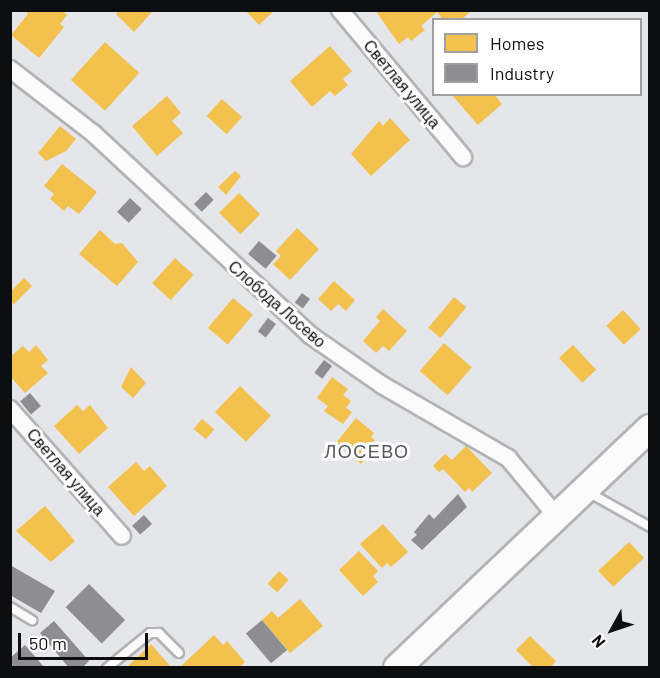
<!DOCTYPE html>
<html>
<head>
<meta charset="utf-8">
<style>
	body { margin:0 }
	#map { position:relative; width:660px; height:678px; overflow:hidden; background:#e4e6e9; font-family:Barlow,sans-serif }
	div>[style] { position:absolute }
	.homes>* { inset:0; background:#f2c14e; transform-origin:0 0 }
	.industry>* { inset:0; background:#8d8d92; transform-origin:0 0 }
	.roads { filter:drop-shadow(2px 0 #b2b3b6) drop-shadow(-2px 0 #b2b3b6) drop-shadow(0 2px #b2b3b6) drop-shadow(0 -2px #b2b3b6) }
	.service>* { height:8px; margin:-4px; padding:0 4px; transform-origin:4px; border-radius:4px; background:#fbfbfc }
	.minor>* { height:16px; margin:-8px; padding:0 8px; transform-origin:8px; border-radius:8px; background:#fbfbfc }
	.primary>* { height:26px; margin:-13px; padding:0 13px; transform-origin:13px; border-radius:13px; background:#fbfbfc }
	span { translate:-50% -50%; white-space:nowrap; text-align:center; line-height:1.15; -webkit-text-stroke:6px #fff; paint-order:stroke }
	.street-label { font-size:16px; color:#0d0e10 }
	.neighbourhood-label { font-size:18px; color:#53565a; letter-spacing:1.5px }
	.frame { position:absolute; inset:0; border:12px solid #0d0e10; pointer-events:none }
	.legend { position:absolute; left:432px; top:18px; width:210px; height:78px; box-sizing:border-box; background:#fff; border:2px solid #9e9f9f; margin:0; padding:8px 10px; list-style:none; font-size:18px; color:#0d0e10 }
	.legend li { display:flex; align-items:center; gap:12px; height:30px }
	.legend b { width:30px; border:2px solid #9e9f9f }
	.north { position:absolute; left:582px; top:600px; width:60px; height:60px; -webkit-text-stroke:4px #fff; paint-order:stroke; rotate:230deg; font-size:16px; font-weight:700; line-height:24px; text-align:center; color:#0d0e10 }
	.north::after { content:''; display:block; margin:auto; width:21px; height:27px; background:#0d0e10; clip-path:polygon(50% 0,100% 100%,50% 72%,0 100%) }
	.scale { position:absolute; left:18px; top:633px; width:130px; height:27px; box-sizing:border-box; border:3px solid #0d0e10; border-top:0; padding-left:8px; font-size:18px; line-height:21px; white-space:nowrap; color:#0d0e10; -webkit-text-stroke:4px #fff; paint-order:stroke }
</style>
</head>
<body>
<div id="map">
	<div class="homes">
		<div style="clip-path:polygon(24px 10px,62px 10px,67px 15px,60px 24px,64px 27px,39px 58px,11px 35px,28px 14px)"></div>
		<div style="clip-path:polygon(119px 10px,150px 10px,152px 12px,134px 32px,116px 14px)"></div>
		<div style="clip-path:polygon(245px 10px,275px 10px,259px 25px)"></div>
		<div style="clip-path:polygon(375px 10px,472px 10px,461px 20px,443px 20px,437px 12px,421px 26px,425px 30px,411px 41px,408px 37px,399px 44px)"></div>
		<div style="left:105px;top:42px;width:46px;height:51px;rotate:42deg"></div>
		<div style="clip-path:polygon(330px 46px,352px 71px,343px 79px,348px 85px,335px 96px,330px 91px,312px 107px,290px 81px)"></div>
		<div style="clip-path:polygon(451px 94px,494px 94px,502px 104px,478px 125px)"></div>
		<div style="clip-path:polygon(167px 96px,181px 113px,172px 121px,183px 133px,157px 156px,132px 126px)"></div>
		<div style="left:222px;top:99px;width:27px;height:23px;rotate:42deg"></div>
		<div style="clip-path:polygon(390px 118px,410px 140px,371px 176px,351px 154px,379px 121px,383px 126px)"></div>
		<div style="clip-path:polygon(60px 126px,76px 139px,66px 151px,46px 161px,38px 153px)"></div>
		<div style="clip-path:polygon(62px 164px,97px 192px,79px 214px,68px 206px,64px 211px,50px 199px,54px 194px,44px 186px)"></div>
		<div style="clip-path:polygon(235px 171px,241px 176px,226px 195px,218px 187px)"></div>
		<div style="left:239px;top:193px;width:30px;height:28px;rotate:45deg"></div>
		<div style="clip-path:polygon(297px 228px,319px 249px,290px 280px,273px 264px,281px 256px,276px 251px)"></div>
		<div style="clip-path:polygon(100px 230px,115px 244px,122px 243px,138px 262px,117px 286px,79px 254px)"></div>
		<div style="left:175px;top:258px;width:25px;height:34px;rotate:42deg"></div>
		<div style="clip-path:polygon(24px 278px,32px 286px,13px 305px,10px 292px)"></div>
		<div style="clip-path:polygon(334px 281px,355px 300px,346px 311px,338px 304px,331px 311px,318px 299px)"></div>
		<div style="left:454px;top:297px;width:16px;height:40px;rotate:40deg"></div>
		<div style="left:233px;top:298px;width:26px;height:39px;rotate:40deg"></div>
		<div style="clip-path:polygon(383px 309px,407px 331px,389px 351px,383px 346px,376px 353px,363px 341px,380px 321px,376px 317px)"></div>
		<div style="left:623px;top:310px;width:26px;height:23px;rotate:47deg"></div>
		<div style="left:444px;top:343px;width:37px;height:37px;rotate:41deg"></div>
		<div style="clip-path:polygon(36px 345px,48px 360px,41px 366px,48px 373px,25px 393px,10px 376px,10px 357px,23px 346px,29px 352px)"></div>
		<div style="left:573px;top:345px;width:34px;height:19px;rotate:47deg"></div>
		<div style="clip-path:polygon(131px 367px,146px 383px,133px 398px,121px 387px)"></div>
		<div style="clip-path:polygon(332px 377px,348px 389px,343px 395px,351px 401px,346px 408px,352px 412px,343px 424px,324px 411px,328px 406px,317px 398px)"></div>
		<div style="left:240px;top:386px;width:43px;height:36px;rotate:44deg"></div>
		<div style="clip-path:polygon(77px 405px,83px 411px,90px 405px,108px 428px,79px 454px,54px 426px)"></div>
		<div style="clip-path:polygon(356px 418px,374px 433px,371px 437px,375px 440px,368px 449px,371px 452px,361px 464px,336px 443px)"></div>
		<div style="left:202px;top:419px;width:16px;height:13px;rotate:40deg"></div>
		<div style="clip-path:polygon(466px 446px,492px 473px,472px 492px,469px 488px,465px 492px,443px 469px,439px 472px,433px 466px,445px 454px,452px 460px)"></div>
		<div style="clip-path:polygon(136px 462px,144px 471px,150px 466px,167px 486px,134px 516px,108px 487px)"></div>
		<div style="clip-path:polygon(45px 506px,75px 541px,51px 562px,16px 531px)"></div>
		<div style="clip-path:polygon(383px 524px,408px 552px,391px 567px,387px 563px,382px 568px,360px 544px)"></div>
		<div style="left:629px;top:542px;width:22px;height:42px;rotate:47deg"></div>
		<div style="clip-path:polygon(359px 551px,378px 571px,373px 576px,378px 582px,363px 596px,339px 570px)"></div>
		<div style="left:279px;top:571px;width:13px;height:17px;rotate:42deg"></div>
		<div style="clip-path:polygon(300px 599px,323px 626px,290px 653px,262px 620px,272px 611px,278px 618px)"></div>
		<div style="clip-path:polygon(214px 635px,223px 645px,227px 641px,245px 662px,239px 668px,179px 668px)"></div>
		<div style="clip-path:polygon(530px 636px,556px 661px,550px 668px,534px 668px,516px 650px)"></div>
		<div style="clip-path:polygon(151px 644px,172px 668px,126px 668px)"></div>
	</div>
	<div class="industry">
		<div style="left:206px;top:192px;width:11px;height:17px;rotate:45deg"></div>
		<div style="left:130px;top:198px;width:16px;height:19px;rotate:43deg"></div>
		<div style="left:259px;top:241px;width:23px;height:17px;rotate:40deg"></div>
		<div style="left:302px;top:293px;width:10px;height:12px;rotate:37deg"></div>
		<div style="left:268px;top:318px;width:10px;height:17px;rotate:37deg"></div>
		<div style="left:324px;top:360px;width:10px;height:16px;rotate:37deg"></div>
		<div style="left:30px;top:393px;width:17px;height:13px;rotate:50deg"></div>
		<div style="clip-path:polygon(458px 494px,467px 507px,422px 550px,411px 540px,417px 535px,414px 532px,429px 514px,434px 519px)"></div>
		<div style="left:144px;top:515px;width:12px;height:16px;rotate:48deg"></div>
		<div style="clip-path:polygon(10px 565px,55px 591px,41px 613px,10px 595px)"></div>
		<div style="left:89px;top:584px;width:51px;height:33px;rotate:45deg"></div>
		<div style="left:262px;top:620px;width:39px;height:21px;rotate:50deg"></div>
		<div style="clip-path:polygon(54px 621px,89px 661px,82px 668px,69px 668px,40px 633px)"></div>
		<div style="clip-path:polygon(25px 645px,45px 668px,10px 668px,10px 658px)"></div>
	</div>
	<div class="roads">
		<div class="service">
			<div style="left:588px;top:492px;width:71px;rotate:29.4deg"></div>
			<div style="left:10px;top:607px;width:26px;rotate:31deg"></div>
			<div style="left:107px;top:668px;width:55px;rotate:-39.1deg"></div>
			<div style="left:150px;top:633px;width:9px"></div>
			<div style="left:159px;top:633px;width:28px;rotate:45deg"></div>
		</div>
		<div class="minor">
			<div style="left:340px;top:10px;width:192px;rotate:50.1deg"></div>
			<div style="left:10px;top:69px;width:106px;rotate:37.7deg"></div>
			<div style="left:94px;top:134px;width:295px;rotate:42.9deg"></div>
			<div style="left:310px;top:335px;width:88px;rotate:34.8deg"></div>
			<div style="left:382px;top:385px;width:146px;rotate:30.1deg"></div>
			<div style="left:508px;top:458px;width:78px;rotate:50.2deg"></div>
			<div style="left:10px;top:409px;width:169px;rotate:48.6deg"></div>
		</div>
		<div class="primary">
			<div style="left:397px;top:668px;width:349px;rotate:-43.5deg"></div>
		</div>
	</div>
	<div class="street-label">
		<span style="left:402px;top:84px;rotate:50deg">Светлая улица</span>
		<span style="left:277px;top:304px;rotate:41deg">Слобода Лосево</span>
		<span style="left:66px;top:472px;rotate:49deg">Светлая улица</span>
	</div>
	<div class="neighbourhood-label">
		<span style="left:367px;top:451px">ЛОСЕВО</span>
	</div>
	<div class="frame"></div>
	<ul class="legend">
	<li><b style="height:16px;background:#f2c14e"></b>Homes</li>
	<li><b style="height:16px;background:#8d8d92"></b>Industry</li>
	</ul>
	<div class="north">N</div>
	<div class="scale">50 m</div>
</div>
</body>
</html>
